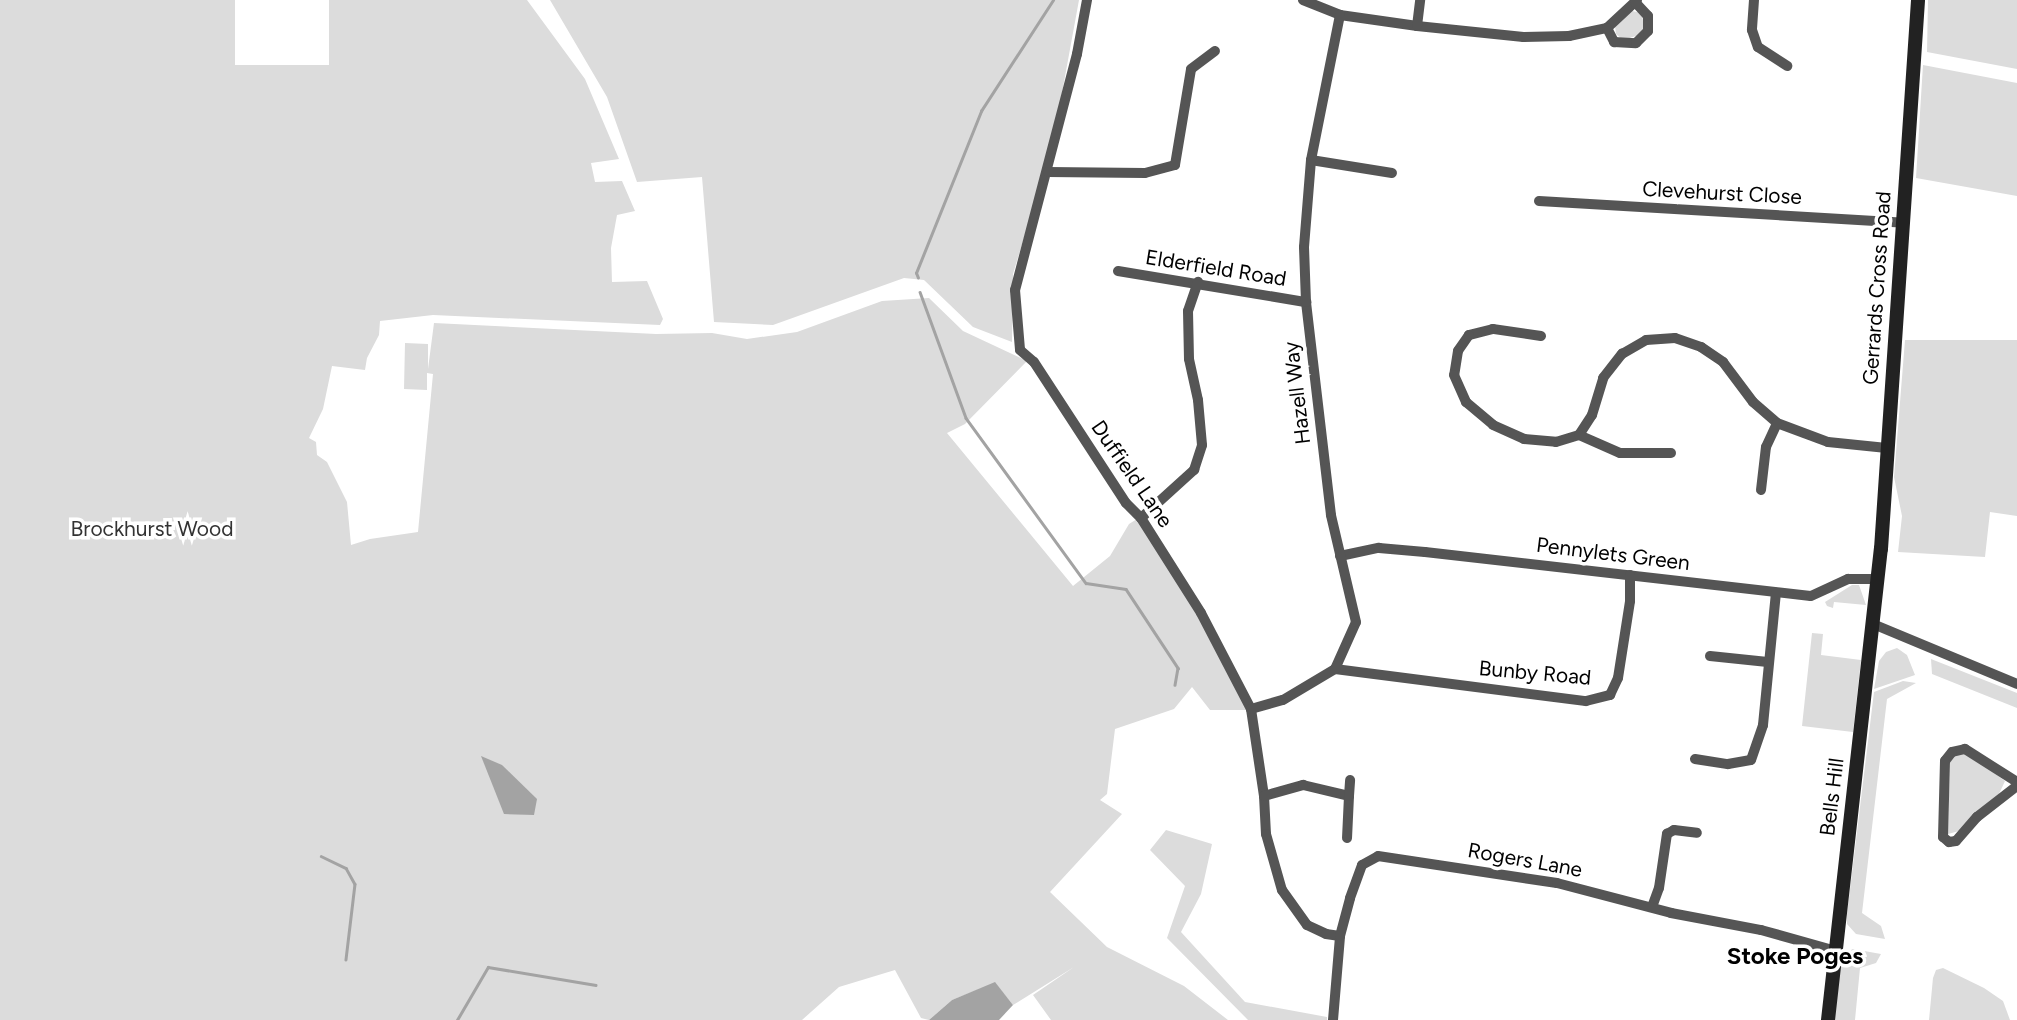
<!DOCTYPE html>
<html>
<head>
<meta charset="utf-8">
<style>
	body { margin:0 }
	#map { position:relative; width:2017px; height:1020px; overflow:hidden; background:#fff; font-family:Figtree,sans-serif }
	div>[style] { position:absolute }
	.green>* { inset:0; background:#dcdcdc }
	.water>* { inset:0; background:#a3a3a3 }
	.stream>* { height:2.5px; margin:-1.25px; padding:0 1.25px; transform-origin:1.25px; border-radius:1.25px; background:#a3a3a3 }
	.street>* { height:10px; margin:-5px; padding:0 5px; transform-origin:5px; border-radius:5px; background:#555 }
	.secondary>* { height:14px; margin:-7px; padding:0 7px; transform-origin:7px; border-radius:7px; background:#222 }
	span { translate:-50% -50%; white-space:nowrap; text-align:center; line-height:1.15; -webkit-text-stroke:7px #fff; paint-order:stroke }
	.street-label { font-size:21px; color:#000 }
	.park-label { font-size:21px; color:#333 }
	.quarter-label { font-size:24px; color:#000; font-weight:700 }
</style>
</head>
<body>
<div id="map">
	<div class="green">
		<div style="clip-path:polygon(0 0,235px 0,235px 65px,329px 65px,329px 0,527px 0,585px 79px,619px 159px,591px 163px,595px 182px,622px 181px,635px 211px,617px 215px,611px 248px,612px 282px,647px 281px,663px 319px,660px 325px,433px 315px,380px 321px,379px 335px,367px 358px,365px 370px,332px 366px,323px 409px,309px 438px,316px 442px,317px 455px,327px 462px,347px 502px,351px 545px,370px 539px,418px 532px,433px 374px,427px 373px,427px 390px,404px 389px,405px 343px,428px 344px,428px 369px,434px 323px,656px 334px,712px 333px,747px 339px,797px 332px,882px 301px,929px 298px,963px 331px,1027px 361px,965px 424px,947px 433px,1073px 586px,1110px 556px,1129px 524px,1137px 519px,1198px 614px,1247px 710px,1210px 710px,1192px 687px,1174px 709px,1115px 729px,1107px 794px,1100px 800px,1122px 814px,1050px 892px,1107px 947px,1184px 986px,1228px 1020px,1051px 1020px,1033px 995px,1074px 967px,1013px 1005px,995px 983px,952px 1000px,929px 1020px,921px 1018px,895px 970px,839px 987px,802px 1020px,0 1020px)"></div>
		<div style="clip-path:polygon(550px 0,1079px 0,1053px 142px,1013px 274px,1012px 342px,973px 327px,924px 280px,904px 278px,773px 325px,714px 322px,702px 177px,637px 182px,607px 97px)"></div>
		<div style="clip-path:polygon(1928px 0,2017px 0,2017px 69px,1927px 52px)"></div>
		<div style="clip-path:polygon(1632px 11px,1642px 13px,1644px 29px,1639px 35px,1623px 40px,1616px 34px,1615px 26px)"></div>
		<div style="clip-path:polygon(1923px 65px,2017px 83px,2017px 196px,1916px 178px)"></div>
		<div style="clip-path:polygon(1905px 340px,2017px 340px,2017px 516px,1990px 512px,1985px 557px,1898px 552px,1902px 516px,1894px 477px)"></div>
		<div style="clip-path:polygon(1852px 585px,1859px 585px,1866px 605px,1834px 602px,1833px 608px,1827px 606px,1825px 602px)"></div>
		<div style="clip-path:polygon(1812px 633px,1823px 634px,1821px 655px,1861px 660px,1853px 732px,1802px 726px)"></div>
		<div style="clip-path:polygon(1897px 648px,1907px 655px,1915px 675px,1874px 689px,1879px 661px,1886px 652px)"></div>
		<div style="clip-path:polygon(1931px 659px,2017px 693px,2017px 708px,1932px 674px)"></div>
		<div style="clip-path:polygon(1903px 681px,1916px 683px,1887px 699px,1862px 913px,1881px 926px,1885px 939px,1856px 934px,1847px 924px,1847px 914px,1874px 692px)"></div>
		<div style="clip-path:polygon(1966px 752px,2005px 781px,1999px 794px,1959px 831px,1948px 834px,1950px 760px,1953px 754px)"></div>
		<div style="clip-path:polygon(1166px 830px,1212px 844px,1201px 894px,1181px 932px,1245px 1002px,1327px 1017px,1327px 1020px,1248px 1020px,1167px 938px,1185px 886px,1150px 850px)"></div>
		<div style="clip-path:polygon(1853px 949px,1881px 954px,1876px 963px,1860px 968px,1855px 1020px,1833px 1020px,1838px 968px,1843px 954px)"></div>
		<div style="clip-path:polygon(1943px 968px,1984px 988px,2003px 1001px,2010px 1020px,1929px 1020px,1933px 978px,1936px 970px)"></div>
	</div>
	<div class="water">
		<div style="clip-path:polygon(481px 756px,502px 765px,537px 799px,534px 815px,504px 814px)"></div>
		<div style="clip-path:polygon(995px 982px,1013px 1005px,999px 1020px,929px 1020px,952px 1000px)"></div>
	</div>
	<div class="stream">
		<div style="left:918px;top:278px;width:5px;rotate:-112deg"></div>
		<div style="left:916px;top:273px;width:175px;rotate:-68.1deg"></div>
		<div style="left:981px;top:111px;width:132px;rotate:-57deg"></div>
		<div style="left:920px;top:292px;width:134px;rotate:69.9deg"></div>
		<div style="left:966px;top:418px;width:204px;rotate:54deg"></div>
		<div style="left:1086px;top:583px;width:40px;rotate:8.5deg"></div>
		<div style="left:1126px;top:589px;width:95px;rotate:56.6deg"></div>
		<div style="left:1178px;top:668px;width:17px;rotate:100deg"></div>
		<div style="left:321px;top:856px;width:28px;rotate:26deg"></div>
		<div style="left:346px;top:868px;width:18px;rotate:61deg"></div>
		<div style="left:355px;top:884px;width:76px;rotate:96.8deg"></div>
		<div style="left:457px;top:1020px;width:61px;rotate:-59.7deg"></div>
		<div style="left:488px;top:967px;width:109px;rotate:9.5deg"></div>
	</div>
	<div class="street">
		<div style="left:1087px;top:0;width:55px;rotate:100.5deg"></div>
		<div style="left:1077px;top:54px;width:244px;rotate:104.7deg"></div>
		<div style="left:1015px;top:290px;width:60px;rotate:85.2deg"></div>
		<div style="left:1020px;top:350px;width:18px;rotate:41deg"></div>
		<div style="left:1034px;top:362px;width:168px;rotate:56.9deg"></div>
		<div style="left:1126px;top:503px;width:21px;rotate:45deg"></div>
		<div style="left:1141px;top:518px;width:112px;rotate:57.7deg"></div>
		<div style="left:1201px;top:613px;width:108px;rotate:62.5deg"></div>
		<div style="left:1251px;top:709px;width:88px;rotate:81.5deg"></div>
		<div style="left:1264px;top:796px;width:38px;rotate:87deg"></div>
		<div style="left:1266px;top:834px;width:58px;rotate:74.1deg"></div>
		<div style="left:1282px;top:890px;width:43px;rotate:54.5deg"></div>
		<div style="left:1307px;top:925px;width:21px;rotate:25deg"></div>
		<div style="left:1326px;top:934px;width:14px;rotate:8deg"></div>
		<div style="left:1303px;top:0;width:40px;rotate:22deg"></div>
		<div style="left:1340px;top:15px;width:78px;rotate:8.1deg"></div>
		<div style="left:1417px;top:26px;width:107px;rotate:5.9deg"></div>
		<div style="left:1523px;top:37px;width:46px;rotate:-1.2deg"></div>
		<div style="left:1569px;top:36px;width:39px;rotate:-12deg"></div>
		<div style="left:1607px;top:28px;width:41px;rotate:-43deg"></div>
		<div style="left:1754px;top:0;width:30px;rotate:94deg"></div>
		<div style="left:1752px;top:30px;width:18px;rotate:71deg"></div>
		<div style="left:1758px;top:47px;width:35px;rotate:33deg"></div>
		<div style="left:1417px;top:26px;width:26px;rotate:-83deg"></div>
		<div style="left:1607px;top:28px;width:16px;rotate:63deg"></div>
		<div style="left:1614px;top:42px;width:22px;rotate:3deg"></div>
		<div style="left:1636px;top:43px;width:17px;rotate:-45deg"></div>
		<div style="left:1648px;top:31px;width:15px;rotate:-90deg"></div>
		<div style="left:1648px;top:16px;width:19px;rotate:-133deg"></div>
		<div style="left:1311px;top:160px;width:82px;rotate:9.1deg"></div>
		<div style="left:1048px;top:172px;width:97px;rotate:0.6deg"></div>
		<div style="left:1145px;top:173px;width:31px;rotate:-15deg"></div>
		<div style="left:1175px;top:165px;width:97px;rotate:-80.5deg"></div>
		<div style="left:1191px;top:69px;width:30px;rotate:-37deg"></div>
		<div style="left:1539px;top:201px;width:366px;rotate:3.4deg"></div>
		<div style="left:1118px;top:271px;width:191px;rotate:9.4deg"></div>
		<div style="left:1541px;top:336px;width:49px;rotate:-171.7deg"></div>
		<div style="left:1493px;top:329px;width:25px;rotate:166deg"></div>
		<div style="left:1469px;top:335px;width:19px;rotate:125deg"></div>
		<div style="left:1458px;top:351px;width:24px;rotate:99deg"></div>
		<div style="left:1454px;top:375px;width:30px;rotate:66deg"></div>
		<div style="left:1466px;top:402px;width:35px;rotate:40deg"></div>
		<div style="left:1493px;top:425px;width:34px;rotate:24deg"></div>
		<div style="left:1524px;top:439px;width:32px;rotate:5deg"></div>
		<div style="left:1556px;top:442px;width:24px;rotate:-17deg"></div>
		<div style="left:1579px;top:435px;width:24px;rotate:-57deg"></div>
		<div style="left:1592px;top:415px;width:39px;rotate:-73deg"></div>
		<div style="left:1603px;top:378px;width:31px;rotate:-52deg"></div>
		<div style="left:1622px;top:354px;width:28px;rotate:-30deg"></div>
		<div style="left:1646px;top:340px;width:29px;rotate:-4deg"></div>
		<div style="left:1675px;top:338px;width:28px;rotate:19deg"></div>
		<div style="left:1701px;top:347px;width:27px;rotate:34deg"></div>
		<div style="left:1723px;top:362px;width:50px;rotate:53.1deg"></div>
		<div style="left:1753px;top:402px;width:32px;rotate:41deg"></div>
		<div style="left:1777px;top:423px;width:54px;rotate:20.4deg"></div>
		<div style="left:1828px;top:442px;width:59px;rotate:5.8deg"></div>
		<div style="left:1579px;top:435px;width:45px;rotate:23.7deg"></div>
		<div style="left:1620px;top:453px;width:51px"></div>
		<div style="left:1761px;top:490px;width:43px;rotate:-83.4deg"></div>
		<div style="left:1766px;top:447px;width:26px;rotate:-65deg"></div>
		<div style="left:1141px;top:518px;width:72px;rotate:-42.2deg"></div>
		<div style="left:1194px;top:470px;width:26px;rotate:-72deg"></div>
		<div style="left:1202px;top:445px;width:45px;rotate:-95.1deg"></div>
		<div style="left:1198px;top:400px;width:42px;rotate:-102.4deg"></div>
		<div style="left:1189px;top:359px;width:48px;rotate:-91.2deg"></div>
		<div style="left:1188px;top:311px;width:31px;rotate:-71deg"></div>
		<div style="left:1340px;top:556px;width:40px;rotate:-12deg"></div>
		<div style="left:1379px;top:548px;width:46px;rotate:5deg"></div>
		<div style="left:1425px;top:552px;width:388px;rotate:6.5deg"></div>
		<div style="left:1811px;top:596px;width:41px;rotate:-24.7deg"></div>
		<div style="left:1848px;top:579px;width:30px"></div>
		<div style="left:1873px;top:624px;width:156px;rotate:22.6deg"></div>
		<div style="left:1710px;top:656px;width:58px;rotate:5.9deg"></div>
		<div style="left:1335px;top:669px;width:253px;rotate:7.3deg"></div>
		<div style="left:1586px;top:701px;width:25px;rotate:-14deg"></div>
		<div style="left:1610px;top:695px;width:19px;rotate:-65deg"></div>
		<div style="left:1618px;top:678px;width:78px;rotate:-81.1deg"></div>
		<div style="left:1630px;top:601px;width:26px;rotate:-90deg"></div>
		<div style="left:1251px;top:709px;width:33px;rotate:-16deg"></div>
		<div style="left:1283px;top:700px;width:61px;rotate:-30.8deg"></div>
		<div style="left:1335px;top:669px;width:51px;rotate:-65.9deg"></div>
		<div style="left:1356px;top:622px;width:110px;rotate:-103.2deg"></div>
		<div style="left:1331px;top:515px;width:214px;rotate:-96.7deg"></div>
		<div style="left:1306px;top:302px;width:55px;rotate:-92.1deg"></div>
		<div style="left:1304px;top:247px;width:87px;rotate:-85.4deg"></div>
		<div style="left:1311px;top:160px;width:148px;rotate:-78.7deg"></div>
		<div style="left:1695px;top:759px;width:33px;rotate:9deg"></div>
		<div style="left:1728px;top:764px;width:23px;rotate:-10deg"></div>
		<div style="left:1751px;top:760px;width:37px;rotate:-71deg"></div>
		<div style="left:1763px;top:725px;width:133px;rotate:-84.4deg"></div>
		<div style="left:2017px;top:782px;width:62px;rotate:-147.6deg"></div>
		<div style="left:1965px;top:749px;width:13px;rotate:167deg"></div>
		<div style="left:1952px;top:752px;width:11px;rotate:128deg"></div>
		<div style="left:1945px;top:761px;width:76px;rotate:91.5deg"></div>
		<div style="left:1943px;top:837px;width:8px;rotate:40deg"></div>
		<div style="left:1949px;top:842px;width:7px;rotate:-8deg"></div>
		<div style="left:1956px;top:841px;width:32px;rotate:-49deg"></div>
		<div style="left:1977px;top:817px;width:51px;rotate:-37.8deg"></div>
		<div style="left:1264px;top:796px;width:41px;rotate:-15.8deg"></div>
		<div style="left:1303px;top:785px;width:47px;rotate:13.4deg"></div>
		<div style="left:1349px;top:796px;width:42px;rotate:92.7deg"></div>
		<div style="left:1349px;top:796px;width:16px;rotate:-86deg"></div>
		<div style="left:1652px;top:907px;width:20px;rotate:-70deg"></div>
		<div style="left:1659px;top:888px;width:55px;rotate:-81.6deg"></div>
		<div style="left:1667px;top:834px;width:8px;rotate:-30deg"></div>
		<div style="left:1674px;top:830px;width:23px;rotate:7deg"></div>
		<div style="left:1333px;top:1020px;width:84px;rotate:-85.2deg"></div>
		<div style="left:1340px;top:936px;width:39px;rotate:-75deg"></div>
		<div style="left:1350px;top:898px;width:35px;rotate:-70deg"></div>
		<div style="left:1362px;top:865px;width:18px;rotate:-29deg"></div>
		<div style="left:1378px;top:856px;width:181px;rotate:8.6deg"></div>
		<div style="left:1557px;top:883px;width:118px;rotate:14.7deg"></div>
		<div style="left:1671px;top:913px;width:92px;rotate:10.7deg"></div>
		<div style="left:1761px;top:930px;width:78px;rotate:15.6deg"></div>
	</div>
	<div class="secondary">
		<div style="left:1828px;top:1020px;width:474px;rotate:-83.6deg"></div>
		<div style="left:1881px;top:549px;width:550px;rotate:-86.14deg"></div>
	</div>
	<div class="street-label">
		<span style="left:1722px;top:193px;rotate:3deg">Clevehurst Close</span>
		<span style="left:1216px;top:268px;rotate:9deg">Elderfield Road</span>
		<span style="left:1877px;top:288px;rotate:-86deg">Gerrards Cross Road</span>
		<span style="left:1297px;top:393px;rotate:-97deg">Hazell Way</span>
		<span style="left:1132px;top:474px;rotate:55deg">Duffield Lane</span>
		<span style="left:1613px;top:554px;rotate:7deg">Pennylets Green</span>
		<span style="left:1535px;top:673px;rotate:5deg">Bunby Road</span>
		<span style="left:1832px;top:797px;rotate:-83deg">Bells Hill</span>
		<span style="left:1525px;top:860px;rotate:10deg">Rogers Lane</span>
	</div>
	<div class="park-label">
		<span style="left:152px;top:529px">Brockhurst Wood</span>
	</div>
	<div class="quarter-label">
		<span style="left:1795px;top:956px">Stoke Poges</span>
	</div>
</div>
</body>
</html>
